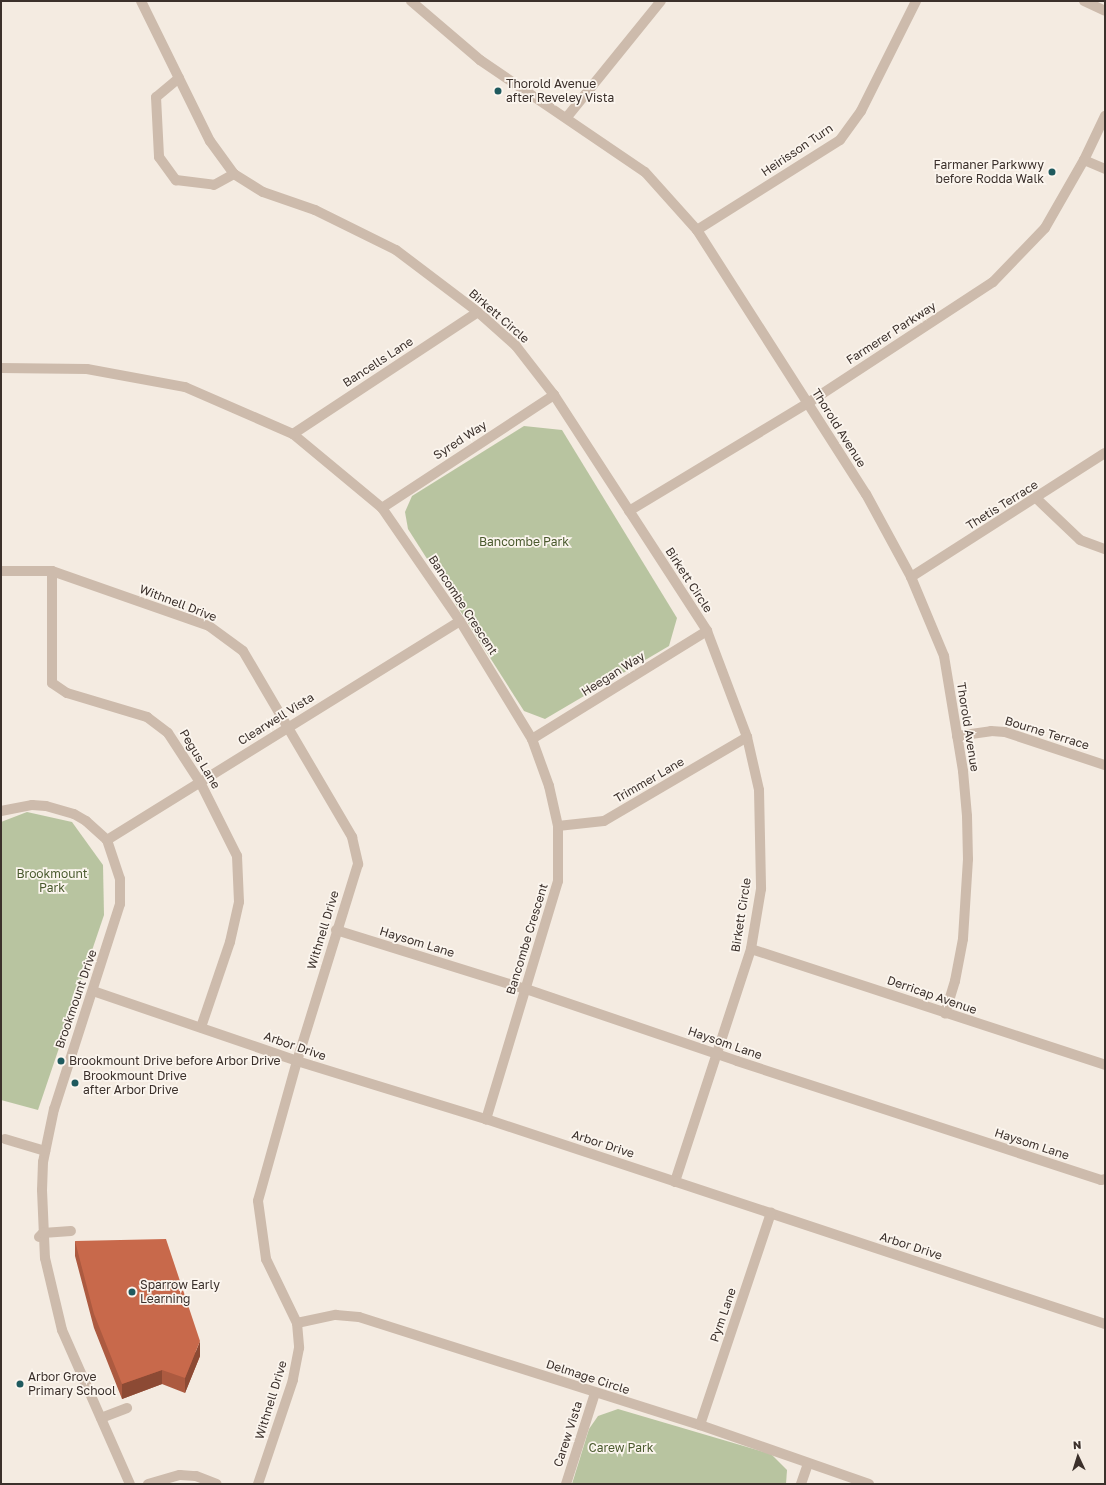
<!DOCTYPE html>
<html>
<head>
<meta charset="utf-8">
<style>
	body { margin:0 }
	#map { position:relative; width:1106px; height:1485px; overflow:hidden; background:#f4ebe1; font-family:"Golos Text",sans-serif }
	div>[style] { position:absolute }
	.green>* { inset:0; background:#b8c4a0 }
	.minor>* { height:10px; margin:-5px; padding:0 5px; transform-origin:5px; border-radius:5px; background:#cdbbac }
	.wall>* { inset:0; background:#ac5a40 }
	.shaded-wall>* { inset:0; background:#8c4a34 }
	.building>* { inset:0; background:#c8694b }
	.dots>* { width:11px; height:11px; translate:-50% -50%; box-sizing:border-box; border:2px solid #fbf5ee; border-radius:50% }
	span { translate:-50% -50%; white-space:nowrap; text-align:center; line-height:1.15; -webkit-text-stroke:3.5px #fbf5ee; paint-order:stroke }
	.poi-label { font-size:12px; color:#3b302b }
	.left { translate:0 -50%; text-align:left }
	.right { translate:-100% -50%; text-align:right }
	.street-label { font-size:12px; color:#3b302b }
	.park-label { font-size:12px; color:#4a5a2e }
	.frame { position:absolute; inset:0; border:2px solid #3b302b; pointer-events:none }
	.north { position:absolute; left:1058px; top:1437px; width:40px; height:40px; -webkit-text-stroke:3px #fbf5ee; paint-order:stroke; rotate:356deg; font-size:11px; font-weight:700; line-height:16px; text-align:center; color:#3b302b }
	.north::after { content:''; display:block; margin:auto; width:14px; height:18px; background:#3b302b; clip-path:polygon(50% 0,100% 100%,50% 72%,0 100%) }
</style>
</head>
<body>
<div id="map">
	<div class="green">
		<div style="clip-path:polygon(524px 426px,562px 430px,677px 618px,669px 646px,545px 719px,524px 711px,408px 529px,405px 512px,412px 496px)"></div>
		<div style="clip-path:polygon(27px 812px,72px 822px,103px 865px,104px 915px,38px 1110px,1px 1100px,1px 822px)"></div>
		<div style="clip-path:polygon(618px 1409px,771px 1454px,787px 1470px,786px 1484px,572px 1484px,589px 1429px,598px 1416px)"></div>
	</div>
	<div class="minor">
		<div style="left:141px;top:1px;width:156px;rotate:63.8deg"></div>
		<div style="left:210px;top:141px;width:41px;rotate:54deg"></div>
		<div style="left:234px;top:174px;width:34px;rotate:32deg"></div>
		<div style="left:263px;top:192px;width:55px;rotate:19.1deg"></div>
		<div style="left:315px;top:210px;width:90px;rotate:26.3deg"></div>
		<div style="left:396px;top:250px;width:103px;rotate:37.1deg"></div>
		<div style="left:478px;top:312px;width:51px;rotate:41.8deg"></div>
		<div style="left:516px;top:346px;width:62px;rotate:52.2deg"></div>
		<div style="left:554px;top:395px;width:281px;rotate:57deg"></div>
		<div style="left:707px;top:631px;width:113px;rotate:69.3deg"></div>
		<div style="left:747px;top:737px;width:54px;rotate:77.2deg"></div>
		<div style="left:759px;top:790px;width:99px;rotate:88.8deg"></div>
		<div style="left:761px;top:889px;width:61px;rotate:99.5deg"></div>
		<div style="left:751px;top:949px;width:245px;rotate:108.1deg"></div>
		<div style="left:411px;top:1px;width:91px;rotate:40.5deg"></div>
		<div style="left:480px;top:60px;width:199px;rotate:34.2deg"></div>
		<div style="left:645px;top:172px;width:78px;rotate:48.1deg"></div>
		<div style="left:697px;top:230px;width:313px;rotate:57.4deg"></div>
		<div style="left:866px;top:494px;width:94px;rotate:61.5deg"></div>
		<div style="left:911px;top:577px;width:86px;rotate:67.3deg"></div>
		<div style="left:944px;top:656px;width:117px;rotate:80.6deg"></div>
		<div style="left:963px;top:771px;width:45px;rotate:84.9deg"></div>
		<div style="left:967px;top:816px;width:43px;rotate:88.7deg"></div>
		<div style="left:968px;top:859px;width:80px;rotate:93.6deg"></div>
		<div style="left:963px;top:939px;width:43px;rotate:100.8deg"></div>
		<div style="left:955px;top:981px;width:34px;rotate:107deg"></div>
		<div style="left:1084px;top:1px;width:23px;rotate:25deg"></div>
		<div style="left:179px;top:78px;width:30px;rotate:140deg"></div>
		<div style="left:156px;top:97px;width:60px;rotate:87.1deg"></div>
		<div style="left:159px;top:157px;width:29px;rotate:54deg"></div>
		<div style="left:176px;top:180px;width:38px;rotate:7deg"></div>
		<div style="left:214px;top:185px;width:23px;rotate:-29deg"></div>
		<div style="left:567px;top:117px;width:149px;rotate:-51deg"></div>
		<div style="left:1084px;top:160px;width:23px;rotate:23deg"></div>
		<div style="left:697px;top:230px;width:169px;rotate:-32.2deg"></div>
		<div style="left:840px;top:140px;width:36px;rotate:-54deg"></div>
		<div style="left:861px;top:111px;width:123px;rotate:-63.4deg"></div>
		<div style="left:1px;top:368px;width:86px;rotate:0.7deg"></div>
		<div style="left:87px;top:369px;width:100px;rotate:10.4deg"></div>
		<div style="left:185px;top:387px;width:118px;rotate:23.5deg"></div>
		<div style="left:293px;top:434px;width:116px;rotate:39.7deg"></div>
		<div style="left:382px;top:508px;width:137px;rotate:55.4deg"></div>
		<div style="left:460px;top:621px;width:138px;rotate:58.6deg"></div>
		<div style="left:532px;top:739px;width:50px;rotate:70.1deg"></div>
		<div style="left:549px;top:786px;width:41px;rotate:77.3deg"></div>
		<div style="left:558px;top:826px;width:55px;rotate:90deg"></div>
		<div style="left:558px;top:881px;width:249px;rotate:106.8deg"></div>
		<div style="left:293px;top:434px;width:222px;rotate:-33.4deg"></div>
		<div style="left:1037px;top:499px;width:59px;rotate:43.6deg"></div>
		<div style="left:1080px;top:540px;width:27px;rotate:20deg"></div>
		<div style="left:382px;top:508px;width:206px;rotate:-33.3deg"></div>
		<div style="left:629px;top:511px;width:209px;rotate:-31.1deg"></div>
		<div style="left:808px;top:403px;width:221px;rotate:-33.2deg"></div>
		<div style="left:993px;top:282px;width:75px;rotate:-46.1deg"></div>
		<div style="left:1045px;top:228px;width:78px;rotate:-60.2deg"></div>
		<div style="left:1084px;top:160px;width:49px;rotate:-64.5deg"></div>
		<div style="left:1px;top:571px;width:51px"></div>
		<div style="left:52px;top:571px;width:166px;rotate:19.3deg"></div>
		<div style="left:209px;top:626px;width:42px;rotate:36.3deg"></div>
		<div style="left:243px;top:651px;width:216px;rotate:59.6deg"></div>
		<div style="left:352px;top:837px;width:28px;rotate:77deg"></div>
		<div style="left:358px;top:864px;width:206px;rotate:107.2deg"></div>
		<div style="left:297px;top:1061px;width:145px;rotate:105.6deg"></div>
		<div style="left:258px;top:1201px;width:59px;rotate:82.1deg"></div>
		<div style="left:266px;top:1259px;width:71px;rotate:64.2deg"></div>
		<div style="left:297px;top:1323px;width:25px;rotate:85deg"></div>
		<div style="left:299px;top:1348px;width:33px;rotate:101deg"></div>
		<div style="left:293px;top:1380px;width:110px;rotate:108.6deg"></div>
		<div style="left:52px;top:571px;width:112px;rotate:90deg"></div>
		<div style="left:52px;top:683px;width:18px;rotate:34deg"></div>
		<div style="left:67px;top:693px;width:84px;rotate:16.7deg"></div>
		<div style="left:147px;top:717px;width:26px;rotate:37deg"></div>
		<div style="left:168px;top:733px;width:59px;rotate:56.9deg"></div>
		<div style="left:200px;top:782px;width:83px;rotate:63.4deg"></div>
		<div style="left:237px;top:856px;width:46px;rotate:87.5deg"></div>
		<div style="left:239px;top:902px;width:41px;rotate:102.7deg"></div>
		<div style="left:230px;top:942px;width:90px;rotate:108.8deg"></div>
		<div style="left:911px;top:577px;width:230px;rotate:-32.6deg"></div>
		<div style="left:957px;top:736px;width:34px;rotate:-8deg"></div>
		<div style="left:991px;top:731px;width:14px;rotate:4deg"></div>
		<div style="left:1005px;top:732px;width:105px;rotate:18.3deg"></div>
		<div style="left:532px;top:739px;width:206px;rotate:-31.7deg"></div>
		<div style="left:1px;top:811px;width:32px;rotate:-11deg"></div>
		<div style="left:32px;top:805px;width:14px;rotate:4deg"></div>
		<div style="left:46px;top:806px;width:29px;rotate:16deg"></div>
		<div style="left:74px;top:814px;width:14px;rotate:30deg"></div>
		<div style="left:86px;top:821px;width:28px;rotate:42deg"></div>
		<div style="left:107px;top:840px;width:41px;rotate:71.6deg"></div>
		<div style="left:120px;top:879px;width:25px;rotate:90deg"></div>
		<div style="left:120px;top:904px;width:215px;rotate:107.8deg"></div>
		<div style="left:54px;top:1109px;width:54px;rotate:101.7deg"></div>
		<div style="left:43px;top:1162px;width:28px;rotate:92deg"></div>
		<div style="left:42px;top:1190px;width:68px;rotate:87.5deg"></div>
		<div style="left:45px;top:1258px;width:74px;rotate:76.7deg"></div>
		<div style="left:62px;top:1330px;width:168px;rotate:66.2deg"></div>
		<div style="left:558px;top:826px;width:46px;rotate:-6.2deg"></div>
		<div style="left:604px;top:821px;width:166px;rotate:-30.4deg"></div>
		<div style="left:107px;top:840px;width:415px;rotate:-31.8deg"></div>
		<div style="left:336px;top:930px;width:199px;rotate:17.3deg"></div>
		<div style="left:526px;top:989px;width:223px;rotate:18.8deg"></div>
		<div style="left:737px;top:1061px;width:383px;rotate:18.1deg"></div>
		<div style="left:1101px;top:1180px;width:4px;rotate:-14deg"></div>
		<div style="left:751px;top:949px;width:373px;rotate:18.1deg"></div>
		<div style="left:93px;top:991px;width:216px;rotate:18.9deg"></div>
		<div style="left:297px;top:1061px;width:198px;rotate:17.1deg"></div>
		<div style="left:486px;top:1119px;width:652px;rotate:18.32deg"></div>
		<div style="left:5px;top:1139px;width:42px;rotate:16.7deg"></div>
		<div style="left:39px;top:1237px;width:6px;rotate:-45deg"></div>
		<div style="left:43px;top:1233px;width:28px;rotate:-4deg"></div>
		<div style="left:297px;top:1323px;width:40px;rotate:-12deg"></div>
		<div style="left:336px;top:1315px;width:23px;rotate:5deg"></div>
		<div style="left:359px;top:1317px;width:358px;rotate:17.6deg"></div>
		<div style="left:700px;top:1425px;width:179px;rotate:19.2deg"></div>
		<div style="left:101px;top:1418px;width:28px;rotate:-21deg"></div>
		<div style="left:700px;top:1425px;width:224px;rotate:-71.5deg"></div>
		<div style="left:148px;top:1484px;width:33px;rotate:-16deg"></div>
		<div style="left:180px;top:1475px;width:16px;rotate:4deg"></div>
		<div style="left:196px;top:1476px;width:22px;rotate:21deg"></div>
		<div style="left:566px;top:1484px;width:96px;rotate:-72.3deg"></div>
		<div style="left:801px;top:1484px;width:21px;rotate:-71deg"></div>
	</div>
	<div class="wall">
		<div style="clip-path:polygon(75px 1241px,200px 1356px,185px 1393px,162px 1384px,122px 1399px,94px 1328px,75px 1256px)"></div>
	</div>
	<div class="shaded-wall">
		<div style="clip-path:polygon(200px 1341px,200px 1356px,185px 1393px,185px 1378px)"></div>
		<div style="clip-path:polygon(162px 1370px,162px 1384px,122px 1399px,122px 1384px)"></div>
	</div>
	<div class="building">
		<div style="clip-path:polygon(166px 1239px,200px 1341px,185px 1378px,162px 1370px,122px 1384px,94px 1314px,75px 1241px)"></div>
	</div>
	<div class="dots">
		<div style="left:498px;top:91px;background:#1f5a5e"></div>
		<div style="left:1052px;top:172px;background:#1f5a5e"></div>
		<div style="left:61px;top:1061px;background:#1f5a5e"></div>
		<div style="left:75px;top:1083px;background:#1f5a5e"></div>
		<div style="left:132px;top:1292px;background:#1f5a5e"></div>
		<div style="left:20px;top:1384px;background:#1f5a5e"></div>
	</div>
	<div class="poi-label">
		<span class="left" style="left:506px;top:91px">Thorold Avenue<br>after Reveley Vista</span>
		<span class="right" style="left:1044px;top:172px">Farmaner Parkwwy<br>before Rodda Walk</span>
		<span class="left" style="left:69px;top:1061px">Brookmount Drive before Arbor Drive</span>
		<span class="left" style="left:83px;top:1083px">Brookmount Drive<br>after Arbor Drive</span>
		<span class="left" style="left:140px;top:1292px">Sparrow Early<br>Learning</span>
		<span class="left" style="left:28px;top:1384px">Arbor Grove<br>Primary School</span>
	</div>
	<div class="street-label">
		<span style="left:797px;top:150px;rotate:-34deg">Heirisson Turn</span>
		<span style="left:499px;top:316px;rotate:41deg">Birkett Circle</span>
		<span style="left:891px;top:333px;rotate:-33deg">Farmerer Parkway</span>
		<span style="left:378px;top:362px;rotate:-33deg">Bancells Lane</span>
		<span style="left:839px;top:428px;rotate:58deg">Thorold Avenue</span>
		<span style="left:460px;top:440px;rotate:-33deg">Syred Way</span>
		<span style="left:1002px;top:505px;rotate:-32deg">Thetis Terrace</span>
		<span style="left:689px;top:580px;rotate:57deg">Birkett Circle</span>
		<span style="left:178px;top:603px;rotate:21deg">Withnell Drive</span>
		<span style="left:463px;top:605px;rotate:57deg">Bancombe Crescent</span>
		<span style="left:613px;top:674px;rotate:-32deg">Heegan Way</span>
		<span style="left:276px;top:719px;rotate:-32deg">Clearwell Vista</span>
		<span style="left:968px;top:727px;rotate:81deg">Thorold Avenue</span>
		<span style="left:1047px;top:733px;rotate:17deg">Bourne Terrace</span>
		<span style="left:200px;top:759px;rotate:59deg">Pegus Lane</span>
		<span style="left:649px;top:780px;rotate:-30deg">Trimmer Lane</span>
		<span style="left:741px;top:915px;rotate:-81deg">Birkett Circle</span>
		<span style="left:323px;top:930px;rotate:-73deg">Withnell Drive</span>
		<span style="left:527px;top:939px;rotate:-73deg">Bancombe Crescent</span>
		<span style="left:417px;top:942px;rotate:17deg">Haysom Lane</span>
		<span style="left:932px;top:995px;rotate:19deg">Derricap Avenue</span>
		<span style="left:76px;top:999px;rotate:-71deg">Brookmount Drive</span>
		<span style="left:725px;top:1043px;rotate:19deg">Haysom Lane</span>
		<span style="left:295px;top:1046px;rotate:19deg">Arbor Drive</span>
		<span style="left:603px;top:1144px;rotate:18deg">Arbor Drive</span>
		<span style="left:1032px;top:1144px;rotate:18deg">Haysom Lane</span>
		<span style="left:911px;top:1246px;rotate:18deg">Arbor Drive</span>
		<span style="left:723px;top:1315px;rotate:-71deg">Pym Lane</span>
		<span style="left:588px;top:1377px;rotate:18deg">Delmage Circle</span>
		<span style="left:271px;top:1400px;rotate:-73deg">Withnell Drive</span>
		<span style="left:568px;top:1434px;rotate:-72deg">Carew Vista</span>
	</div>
	<div class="park-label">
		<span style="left:524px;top:542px">Bancombe Park</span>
		<span style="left:52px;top:881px">Brookmount<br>Park</span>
		<span style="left:621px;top:1448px">Carew Park</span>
	</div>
	<div class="frame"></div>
	<div class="north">N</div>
</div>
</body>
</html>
